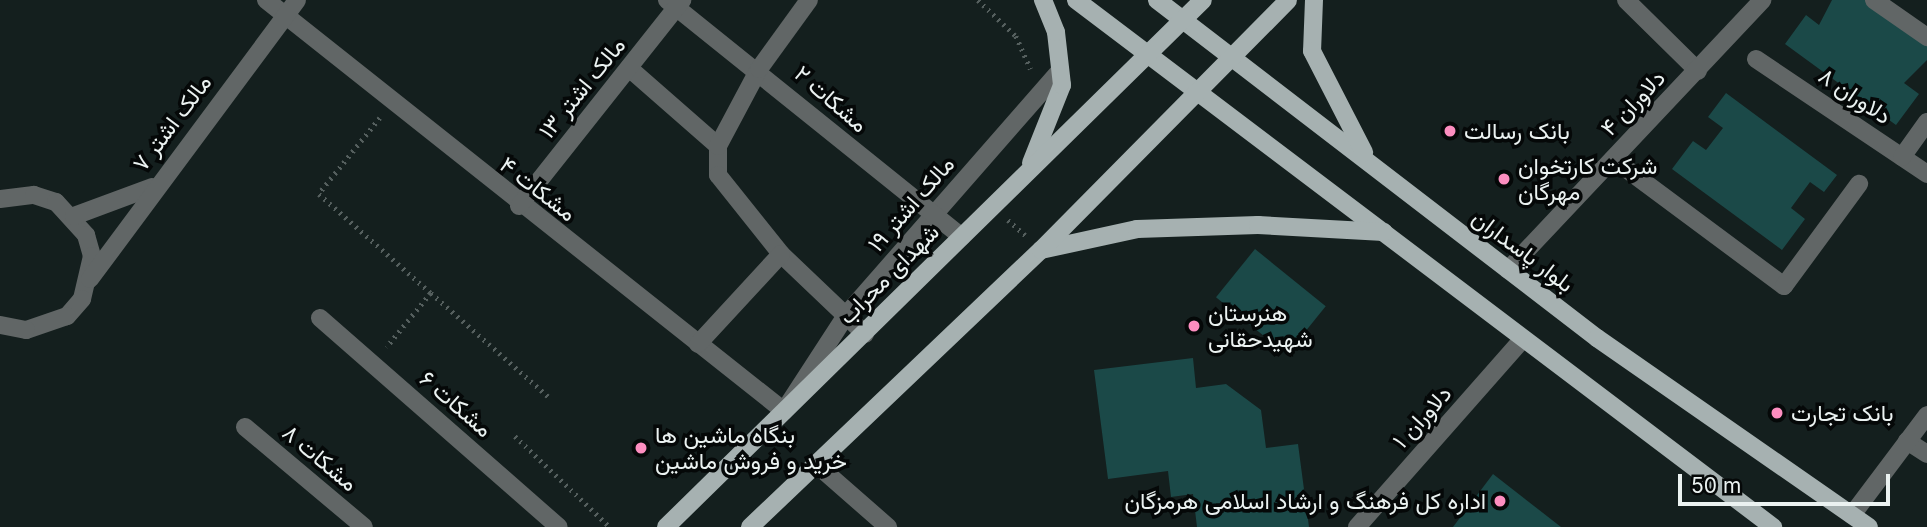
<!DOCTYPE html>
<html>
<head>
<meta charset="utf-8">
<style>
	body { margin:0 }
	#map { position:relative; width:1927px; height:527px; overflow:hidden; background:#141f1e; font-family:Inter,Vazirmatn,sans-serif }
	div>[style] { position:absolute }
	.building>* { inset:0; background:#1b4948; transform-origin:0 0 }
	.path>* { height:4.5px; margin-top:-2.25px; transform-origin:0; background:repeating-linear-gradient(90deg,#555f5e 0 2px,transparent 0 7px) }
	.minor>* { height:18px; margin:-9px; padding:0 9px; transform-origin:9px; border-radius:9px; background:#616666 }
	.major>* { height:18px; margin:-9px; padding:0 9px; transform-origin:9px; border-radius:9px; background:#a6b1b1 }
	.dots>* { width:19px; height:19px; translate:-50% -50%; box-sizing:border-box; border:4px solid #050808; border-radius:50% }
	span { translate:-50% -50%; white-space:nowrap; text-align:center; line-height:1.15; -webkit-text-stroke:7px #050808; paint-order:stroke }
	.street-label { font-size:23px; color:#ebf2f1 }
	.poi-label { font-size:23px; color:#ebf2f1 }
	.left { translate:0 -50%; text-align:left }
	.right { translate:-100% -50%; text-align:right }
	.scale { position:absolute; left:1678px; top:474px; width:212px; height:32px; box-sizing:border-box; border:4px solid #ebf2f1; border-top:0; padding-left:9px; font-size:21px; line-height:24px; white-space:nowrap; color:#ebf2f1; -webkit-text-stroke:5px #050808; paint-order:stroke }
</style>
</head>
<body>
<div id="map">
	<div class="building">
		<div style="clip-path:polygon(1832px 0,1883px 0,1927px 32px,1927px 60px,1904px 83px,1919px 94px,1896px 125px,1785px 44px,1806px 15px,1819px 25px)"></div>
		<div style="clip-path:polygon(1726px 93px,1837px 175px,1824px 192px,1810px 182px,1791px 208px,1805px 219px,1782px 250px,1672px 169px,1693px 141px,1706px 150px,1723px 128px,1708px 117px)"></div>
		<div style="left:1255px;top:249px;width:91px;height:62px;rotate:39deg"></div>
		<div style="clip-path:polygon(1193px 358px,1196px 388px,1226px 384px,1261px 410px,1266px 448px,1298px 444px,1309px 527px,1197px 527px,1193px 494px,1171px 497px,1168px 471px,1108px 479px,1094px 370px)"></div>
		<div style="clip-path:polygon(1493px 474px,1561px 527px,1453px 527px)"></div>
	</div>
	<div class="path">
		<div style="left:978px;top:0;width:52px;rotate:43.5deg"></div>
		<div style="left:1016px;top:36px;width:36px;rotate:66deg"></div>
		<div style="left:380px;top:118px;width:97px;rotate:128.8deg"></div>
		<div style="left:319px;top:194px;width:149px;rotate:41.5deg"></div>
		<div style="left:431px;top:293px;width:70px;rotate:129.2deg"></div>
		<div style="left:1008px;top:220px;width:23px;rotate:41deg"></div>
		<div style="left:431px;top:293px;width:157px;rotate:41.4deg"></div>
		<div style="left:515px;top:436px;width:132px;rotate:43.8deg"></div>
	</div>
	<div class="minor">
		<div style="left:266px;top:0;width:661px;rotate:38.43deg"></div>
		<div style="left:784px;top:411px;width:116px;rotate:-57deg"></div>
		<div style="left:847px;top:314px;width:323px;rotate:-48.8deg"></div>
		<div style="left:667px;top:0;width:378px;rotate:38.8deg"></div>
		<div style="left:1626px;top:0;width:101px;rotate:44.6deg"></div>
		<div style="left:1874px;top:0;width:65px;rotate:34.9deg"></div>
		<div style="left:1756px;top:59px;width:206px;rotate:33.9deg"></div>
		<div style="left:629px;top:68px;width:118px;rotate:41.2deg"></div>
		<div style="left:718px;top:146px;width:29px;rotate:90deg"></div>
		<div style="left:718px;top:175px;width:101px;rotate:51.4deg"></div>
		<div style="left:781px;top:254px;width:116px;rotate:43.6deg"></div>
		<div style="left:718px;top:146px;width:87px;rotate:-62deg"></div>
		<div style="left:759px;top:69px;width:85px;rotate:-54.1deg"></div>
		<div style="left:1902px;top:157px;width:43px;rotate:-54.5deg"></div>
		<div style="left:1613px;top:159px;width:213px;rotate:36.6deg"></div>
		<div style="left:1784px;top:286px;width:127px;rotate:-53.7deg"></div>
		<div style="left:0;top:199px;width:34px;rotate:-7deg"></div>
		<div style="left:34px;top:195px;width:23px;rotate:18deg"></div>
		<div style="left:56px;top:202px;width:45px;rotate:47.7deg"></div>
		<div style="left:86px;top:235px;width:22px;rotate:74deg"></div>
		<div style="left:92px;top:256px;width:44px;rotate:103.1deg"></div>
		<div style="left:82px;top:299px;width:23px;rotate:131deg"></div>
		<div style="left:67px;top:316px;width:43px;rotate:161.1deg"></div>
		<div style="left:26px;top:330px;width:26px;rotate:-169deg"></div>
		<div style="left:519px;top:206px;width:263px;rotate:-51.6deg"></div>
		<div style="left:74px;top:216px;width:83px;rotate:-20.4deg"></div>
		<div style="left:1508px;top:270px;width:371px;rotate:-46.7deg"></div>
		<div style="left:90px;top:279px;width:347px;rotate:-53.4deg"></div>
		<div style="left:320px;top:318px;width:317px;rotate:41.2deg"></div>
		<div style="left:698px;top:344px;width:122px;rotate:-47.3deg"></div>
		<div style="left:245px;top:427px;width:155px;rotate:40deg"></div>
		<div style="left:1907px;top:441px;width:24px;rotate:33deg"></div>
		<div style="left:816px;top:464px;width:96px;rotate:41.2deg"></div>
		<div style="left:1852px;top:515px;width:125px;rotate:-53.1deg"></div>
		<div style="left:1357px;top:527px;width:251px;rotate:-48.6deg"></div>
	</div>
	<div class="major">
		<div style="left:1076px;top:0;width:874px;rotate:37.09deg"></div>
		<div style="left:1157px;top:0;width:555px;rotate:37.53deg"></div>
		<div style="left:1597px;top:338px;width:331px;rotate:34.8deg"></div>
		<div style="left:1314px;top:0;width:51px;rotate:92.2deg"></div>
		<div style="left:1312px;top:51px;width:114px;rotate:62.8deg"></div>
		<div style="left:1031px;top:163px;width:84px;rotate:-68.3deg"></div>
		<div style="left:1062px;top:85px;width:53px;rotate:-96.5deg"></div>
		<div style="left:1056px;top:32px;width:35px;rotate:-112deg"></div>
		<div style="left:1041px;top:250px;width:98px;rotate:-12.3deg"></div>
		<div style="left:1137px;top:229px;width:121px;rotate:-1.9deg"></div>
		<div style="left:1258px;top:225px;width:126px;rotate:3.2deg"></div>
		<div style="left:666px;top:527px;width:752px;rotate:-44.46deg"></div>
		<div style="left:750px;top:527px;width:402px;rotate:-43.6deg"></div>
		<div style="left:1041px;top:250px;width:351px;rotate:-45.3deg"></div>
	</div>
	<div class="dots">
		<div style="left:1450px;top:131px;background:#fd8ec0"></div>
		<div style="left:1504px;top:179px;background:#fd8ec0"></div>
		<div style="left:1194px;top:326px;background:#fd8ec0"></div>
		<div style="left:1777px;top:413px;background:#fd8ec0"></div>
		<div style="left:641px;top:448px;background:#fd8ec0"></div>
		<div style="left:1500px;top:501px;background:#fd8ec0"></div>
	</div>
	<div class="street-label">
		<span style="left:582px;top:88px;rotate:-51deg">مالک اشتر ۱۳</span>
		<span style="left:1855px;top:96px;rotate:34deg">دلاوران ۸</span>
		<span style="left:831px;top:99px;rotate:41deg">مشکات ۲</span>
		<span style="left:1633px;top:103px;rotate:-46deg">دلاوران ۴</span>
		<span style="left:172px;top:123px;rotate:-53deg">مالک اشتر ۷</span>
		<span style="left:538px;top:189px;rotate:38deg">مشکات ۴</span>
		<span style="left:911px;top:204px;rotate:-49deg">مالک اشتر ۱۹</span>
		<span style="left:1523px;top:251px;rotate:37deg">بلوار پاسداران</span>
		<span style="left:889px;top:274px;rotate:-45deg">شهدای محراب</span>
		<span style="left:456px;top:404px;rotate:41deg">مشکات ۶</span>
		<span style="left:1422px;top:417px;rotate:-48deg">دلاوران ۱</span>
		<span style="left:320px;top:458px;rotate:40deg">مشکات ۸</span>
	</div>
	<div class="poi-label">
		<span class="left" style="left:1464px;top:131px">بانک رسالت</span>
		<span class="left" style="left:1518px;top:179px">شرکت کارتخوان<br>مهرگان</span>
		<span class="left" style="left:1208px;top:326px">هنرستان<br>شهیدحقانی</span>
		<span class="left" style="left:1791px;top:413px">بانک تجارت</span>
		<span class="left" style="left:655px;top:448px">بنگاه ماشین ها<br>خرید و فروش ماشین</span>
		<span class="right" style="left:1486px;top:501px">اداره کل فرهنگ و ارشاد اسلامی هرمزگان</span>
	</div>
	<div class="scale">50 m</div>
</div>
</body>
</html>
